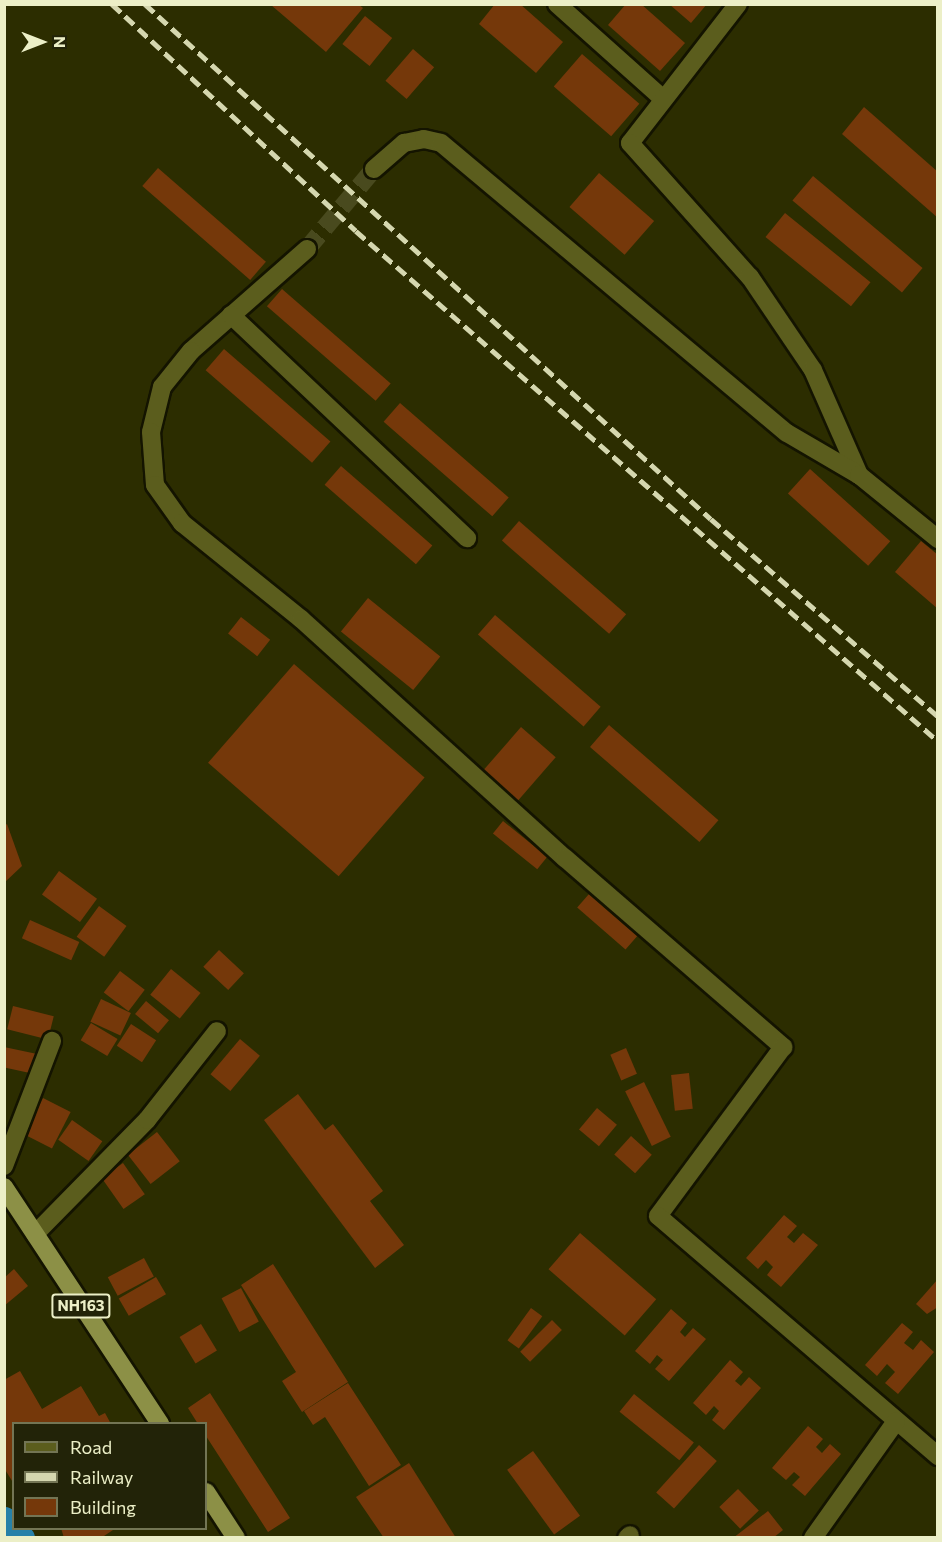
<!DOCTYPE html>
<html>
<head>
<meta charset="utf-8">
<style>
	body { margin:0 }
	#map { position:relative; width:942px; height:1542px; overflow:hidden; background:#2c2d00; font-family:Commissioner,sans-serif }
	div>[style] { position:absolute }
	.canal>* { height:27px; margin:-13.5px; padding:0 13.5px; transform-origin:13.5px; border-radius:13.5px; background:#2781a8 }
	.building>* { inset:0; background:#75380a; transform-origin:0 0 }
	.minor-tunnel>* { height:18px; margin-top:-9px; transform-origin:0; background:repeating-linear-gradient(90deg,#494a1e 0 18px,transparent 0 27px) }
	.roads { filter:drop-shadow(2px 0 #141400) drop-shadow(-2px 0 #141400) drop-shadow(0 2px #141400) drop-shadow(0 -2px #141400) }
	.minor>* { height:18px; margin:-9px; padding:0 9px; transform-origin:9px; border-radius:9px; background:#5b5d1d }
	.trunk>* { height:18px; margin:-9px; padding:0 9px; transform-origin:9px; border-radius:9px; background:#8c9046 }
	.rail>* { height:4.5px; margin-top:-2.25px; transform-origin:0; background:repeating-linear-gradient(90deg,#d5d7af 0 12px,transparent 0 18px) }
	span { translate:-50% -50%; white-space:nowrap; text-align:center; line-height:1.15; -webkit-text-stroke:6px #222308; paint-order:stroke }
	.shield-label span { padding:2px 4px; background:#222308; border:2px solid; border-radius:4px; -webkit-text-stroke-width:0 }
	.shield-label { font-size:15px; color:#ecefc7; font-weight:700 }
	.frame { position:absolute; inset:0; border:6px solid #ecefc7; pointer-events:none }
	.legend { position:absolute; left:12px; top:1422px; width:195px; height:108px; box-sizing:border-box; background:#222308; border:2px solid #737554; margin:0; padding:8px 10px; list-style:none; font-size:18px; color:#ecefc7 }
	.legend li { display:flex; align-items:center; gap:12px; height:30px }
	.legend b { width:30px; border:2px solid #737554 }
	.north { position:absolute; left:12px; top:12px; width:60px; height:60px; -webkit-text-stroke:4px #222308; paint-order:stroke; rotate:90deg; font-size:16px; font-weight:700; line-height:24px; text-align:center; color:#ecefc7 }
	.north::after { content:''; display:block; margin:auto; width:21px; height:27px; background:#ecefc7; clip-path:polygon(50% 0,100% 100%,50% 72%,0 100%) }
</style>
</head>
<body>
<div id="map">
	<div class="canal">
		<div style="left:4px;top:1520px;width:25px;rotate:47deg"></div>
	</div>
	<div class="building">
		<div style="clip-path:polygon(495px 4px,520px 4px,563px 42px,536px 73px,479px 24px)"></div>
		<div style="clip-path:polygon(626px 4px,641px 4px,685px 43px,660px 71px,608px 25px)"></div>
		<div style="clip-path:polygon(669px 4px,707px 4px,691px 23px)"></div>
		<div style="clip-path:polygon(271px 5px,359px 5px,363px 8px,326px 52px)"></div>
		<div style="left:365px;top:16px;width:35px;height:36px;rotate:39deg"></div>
		<div style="left:413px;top:49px;width:28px;height:42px;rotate:41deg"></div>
		<div style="left:582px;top:54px;width:76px;height:43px;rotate:41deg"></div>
		<div style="clip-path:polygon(864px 107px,938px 172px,938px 218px,842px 134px)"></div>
		<div style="left:158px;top:168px;width:143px;height:24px;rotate:41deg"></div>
		<div style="left:599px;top:173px;width:73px;height:45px;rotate:41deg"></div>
		<div style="left:813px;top:176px;width:143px;height:32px;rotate:40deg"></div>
		<div style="left:785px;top:213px;width:110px;height:31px;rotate:39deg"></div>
		<div style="left:282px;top:289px;width:144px;height:23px;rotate:41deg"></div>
		<div style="left:224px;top:349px;width:141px;height:28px;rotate:41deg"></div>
		<div style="left:400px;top:403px;width:144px;height:25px;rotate:41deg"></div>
		<div style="left:341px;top:466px;width:121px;height:25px;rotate:41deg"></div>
		<div style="left:810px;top:469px;width:108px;height:33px;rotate:42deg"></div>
		<div style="left:519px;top:521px;width:142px;height:26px;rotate:41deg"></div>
		<div style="clip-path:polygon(921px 541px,938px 555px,938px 609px,895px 572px)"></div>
		<div style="left:368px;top:598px;width:93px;height:43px;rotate:39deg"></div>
		<div style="left:495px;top:615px;width:140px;height:26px;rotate:41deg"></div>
		<div style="left:241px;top:617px;width:37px;height:21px;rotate:38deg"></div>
		<div style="left:294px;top:664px;width:173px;height:131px;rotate:41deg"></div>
		<div style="left:609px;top:725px;width:145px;height:29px;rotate:41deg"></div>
		<div style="left:521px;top:727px;width:46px;height:60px;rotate:41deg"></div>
		<div style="left:503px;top:821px;width:57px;height:16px;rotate:39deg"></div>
		<div style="clip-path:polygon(7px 824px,22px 866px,4px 883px,4px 826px)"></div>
		<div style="left:59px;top:871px;width:47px;height:29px;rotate:36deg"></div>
		<div style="left:589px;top:894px;width:64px;height:18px;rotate:41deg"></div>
		<div style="left:99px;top:906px;width:34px;height:38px;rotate:36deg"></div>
		<div style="left:30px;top:920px;width:54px;height:20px;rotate:24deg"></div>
		<div style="left:219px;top:950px;width:34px;height:23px;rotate:43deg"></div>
		<div style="left:171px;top:969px;width:38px;height:33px;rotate:39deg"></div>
		<div style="left:120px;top:971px;width:31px;height:27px;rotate:37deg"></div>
		<div style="left:101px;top:999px;width:33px;height:25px;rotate:25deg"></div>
		<div style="left:146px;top:1001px;width:30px;height:17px;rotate:40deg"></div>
		<div style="left:13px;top:1006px;width:42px;height:24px;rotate:14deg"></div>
		<div style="left:91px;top:1023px;width:31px;height:20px;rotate:31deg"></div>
		<div style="left:131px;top:1024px;width:30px;height:26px;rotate:33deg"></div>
		<div style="left:240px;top:1039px;width:26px;height:46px;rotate:40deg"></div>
		<div style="left:4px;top:1047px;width:40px;height:20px;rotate:12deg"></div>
		<div style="left:626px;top:1048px;width:28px;height:17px;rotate:67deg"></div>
		<div style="left:689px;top:1073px;width:36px;height:18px;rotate:84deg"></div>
		<div style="left:644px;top:1082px;width:61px;height:21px;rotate:64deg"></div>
		<div style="clip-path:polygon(298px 1094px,325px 1130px,333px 1124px,383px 1191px,370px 1201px,404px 1245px,375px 1268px,264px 1120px)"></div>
		<div style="left:43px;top:1098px;width:31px;height:41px;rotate:27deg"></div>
		<div style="left:597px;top:1108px;width:26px;height:28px;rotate:40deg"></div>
		<div style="left:72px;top:1120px;width:37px;height:24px;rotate:35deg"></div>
		<div style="left:157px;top:1132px;width:37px;height:37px;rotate:52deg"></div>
		<div style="left:631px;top:1136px;width:28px;height:25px;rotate:42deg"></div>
		<div style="left:123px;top:1163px;width:38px;height:26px;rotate:55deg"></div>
		<div style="clip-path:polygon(784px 1215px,797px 1226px,787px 1237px,794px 1243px,803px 1233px,818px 1245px,781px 1287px,767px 1275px,773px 1267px,766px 1260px,758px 1269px,746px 1258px)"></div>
		<div style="left:580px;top:1233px;width:101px;height:48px;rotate:41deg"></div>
		<div style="left:144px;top:1258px;width:21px;height:41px;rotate:62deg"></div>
		<div style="clip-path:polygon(273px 1264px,348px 1382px,302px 1412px,282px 1381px,296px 1372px,241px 1285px)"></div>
		<div style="clip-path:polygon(14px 1269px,28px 1286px,4px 1306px,4px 1278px)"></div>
		<div style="left:156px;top:1277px;width:20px;height:43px;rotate:60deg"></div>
		<div style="clip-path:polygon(938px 1279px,938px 1307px,927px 1314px,916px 1304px)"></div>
		<div style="left:241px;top:1288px;width:38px;height:22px;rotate:62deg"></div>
		<div style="left:531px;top:1308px;width:14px;height:40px;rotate:36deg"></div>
		<div style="clip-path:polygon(671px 1309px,687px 1323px,680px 1332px,685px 1337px,693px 1328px,706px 1339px,669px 1381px,655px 1369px,663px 1360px,657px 1355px,650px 1364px,635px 1351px)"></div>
		<div style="left:552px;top:1320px;width:14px;height:45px;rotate:45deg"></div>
		<div style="clip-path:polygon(902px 1323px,913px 1332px,904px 1343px,913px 1350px,921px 1340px,934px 1352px,898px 1394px,885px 1383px,895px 1372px,887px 1364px,877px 1376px,865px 1365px)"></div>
		<div style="left:201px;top:1324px;width:31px;height:25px;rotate:59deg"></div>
		<div style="clip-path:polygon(730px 1360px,743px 1372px,735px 1381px,741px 1386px,749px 1377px,761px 1388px,724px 1430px,712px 1420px,719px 1411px,714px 1406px,706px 1415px,693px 1403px)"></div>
		<div style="clip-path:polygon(20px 1371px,42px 1409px,81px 1386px,99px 1416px,105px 1413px,111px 1424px,14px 1424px,14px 1484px,4px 1468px,4px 1380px)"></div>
		<div style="clip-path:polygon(348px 1383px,401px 1465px,369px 1486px,325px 1417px,313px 1425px,304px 1411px)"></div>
		<div style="clip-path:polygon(210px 1393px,290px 1518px,268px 1532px,206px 1436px,206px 1424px,198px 1424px,188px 1408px)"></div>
		<div style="left:634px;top:1394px;width:77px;height:23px;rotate:39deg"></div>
		<div style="clip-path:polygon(808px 1426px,823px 1439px,816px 1447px,822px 1453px,830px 1444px,841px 1454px,805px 1496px,792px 1485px,800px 1477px,794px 1472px,786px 1480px,772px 1468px)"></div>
		<div style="left:699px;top:1445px;width:24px;height:64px;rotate:42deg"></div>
		<div style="left:533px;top:1451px;width:80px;height:32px;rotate:54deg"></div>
		<div style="clip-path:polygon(409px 1463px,456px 1538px,384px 1538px,356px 1497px)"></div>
		<div style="left:738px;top:1489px;width:30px;height:26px;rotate:46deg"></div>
		<div style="clip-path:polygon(768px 1511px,783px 1530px,773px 1538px,733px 1538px)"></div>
		<div style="clip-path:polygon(61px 1528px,116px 1528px,101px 1538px,64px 1538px)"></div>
	</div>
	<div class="minor-tunnel">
		<div style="left:307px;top:249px;width:104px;rotate:-50.1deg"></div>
	</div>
	<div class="roads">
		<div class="minor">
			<div style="left:557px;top:4px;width:141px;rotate:41.8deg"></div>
			<div style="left:738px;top:4px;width:176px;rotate:127.8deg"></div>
			<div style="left:630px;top:143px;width:180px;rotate:48.2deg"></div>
			<div style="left:750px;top:277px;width:112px;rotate:55.9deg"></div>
			<div style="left:813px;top:370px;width:115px;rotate:66.3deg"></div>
			<div style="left:374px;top:169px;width:40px;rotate:-41deg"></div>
			<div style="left:404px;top:143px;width:20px;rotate:-11deg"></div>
			<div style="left:424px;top:139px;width:17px;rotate:13deg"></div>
			<div style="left:441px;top:143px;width:451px;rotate:40deg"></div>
			<div style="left:787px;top:433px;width:83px;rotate:30.3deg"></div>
			<div style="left:859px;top:475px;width:102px;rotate:39deg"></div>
			<div style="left:307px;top:249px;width:154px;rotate:138.7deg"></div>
			<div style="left:191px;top:351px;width:46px;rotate:128.9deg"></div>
			<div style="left:162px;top:387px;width:46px;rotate:103.7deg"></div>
			<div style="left:151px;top:432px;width:53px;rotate:85.7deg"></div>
			<div style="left:155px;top:485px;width:47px;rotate:54.6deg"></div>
			<div style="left:182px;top:523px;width:153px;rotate:38.9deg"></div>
			<div style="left:301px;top:619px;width:356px;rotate:42.2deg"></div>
			<div style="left:565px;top:858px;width:289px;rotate:40.9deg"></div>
			<div style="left:783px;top:1047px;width:210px;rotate:126.5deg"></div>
			<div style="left:658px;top:1216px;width:369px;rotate:40.6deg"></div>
			<div style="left:231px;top:315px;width:325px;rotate:43.4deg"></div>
			<div style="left:4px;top:1166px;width:134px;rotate:-69deg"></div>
			<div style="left:35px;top:1234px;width:160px;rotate:-45.5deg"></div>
			<div style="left:147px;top:1120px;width:113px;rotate:-51.8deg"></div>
			<div style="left:627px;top:1538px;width:4px;rotate:-45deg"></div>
			<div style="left:813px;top:1538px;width:143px;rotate:-54.6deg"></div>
		</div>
		<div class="trunk">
			<div style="left:4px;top:1187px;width:284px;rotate:56.6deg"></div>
			<div style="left:206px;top:1492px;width:55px;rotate:56.9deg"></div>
		</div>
	</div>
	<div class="rail">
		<div style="left:112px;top:4px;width:333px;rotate:42.9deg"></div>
		<div style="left:356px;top:231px;width:774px;rotate:41.23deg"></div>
		<div style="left:145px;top:4px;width:765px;rotate:42.3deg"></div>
		<div style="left:711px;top:519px;width:301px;rotate:41deg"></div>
	</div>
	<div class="shield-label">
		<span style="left:81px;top:1306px">NH163</span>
	</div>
	<div class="frame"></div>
	<ul class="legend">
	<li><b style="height:8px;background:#5b5d1d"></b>Road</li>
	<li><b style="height:8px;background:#d5d7af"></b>Railway</li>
	<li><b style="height:16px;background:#75380a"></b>Building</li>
	</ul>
	<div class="north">N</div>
</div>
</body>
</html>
